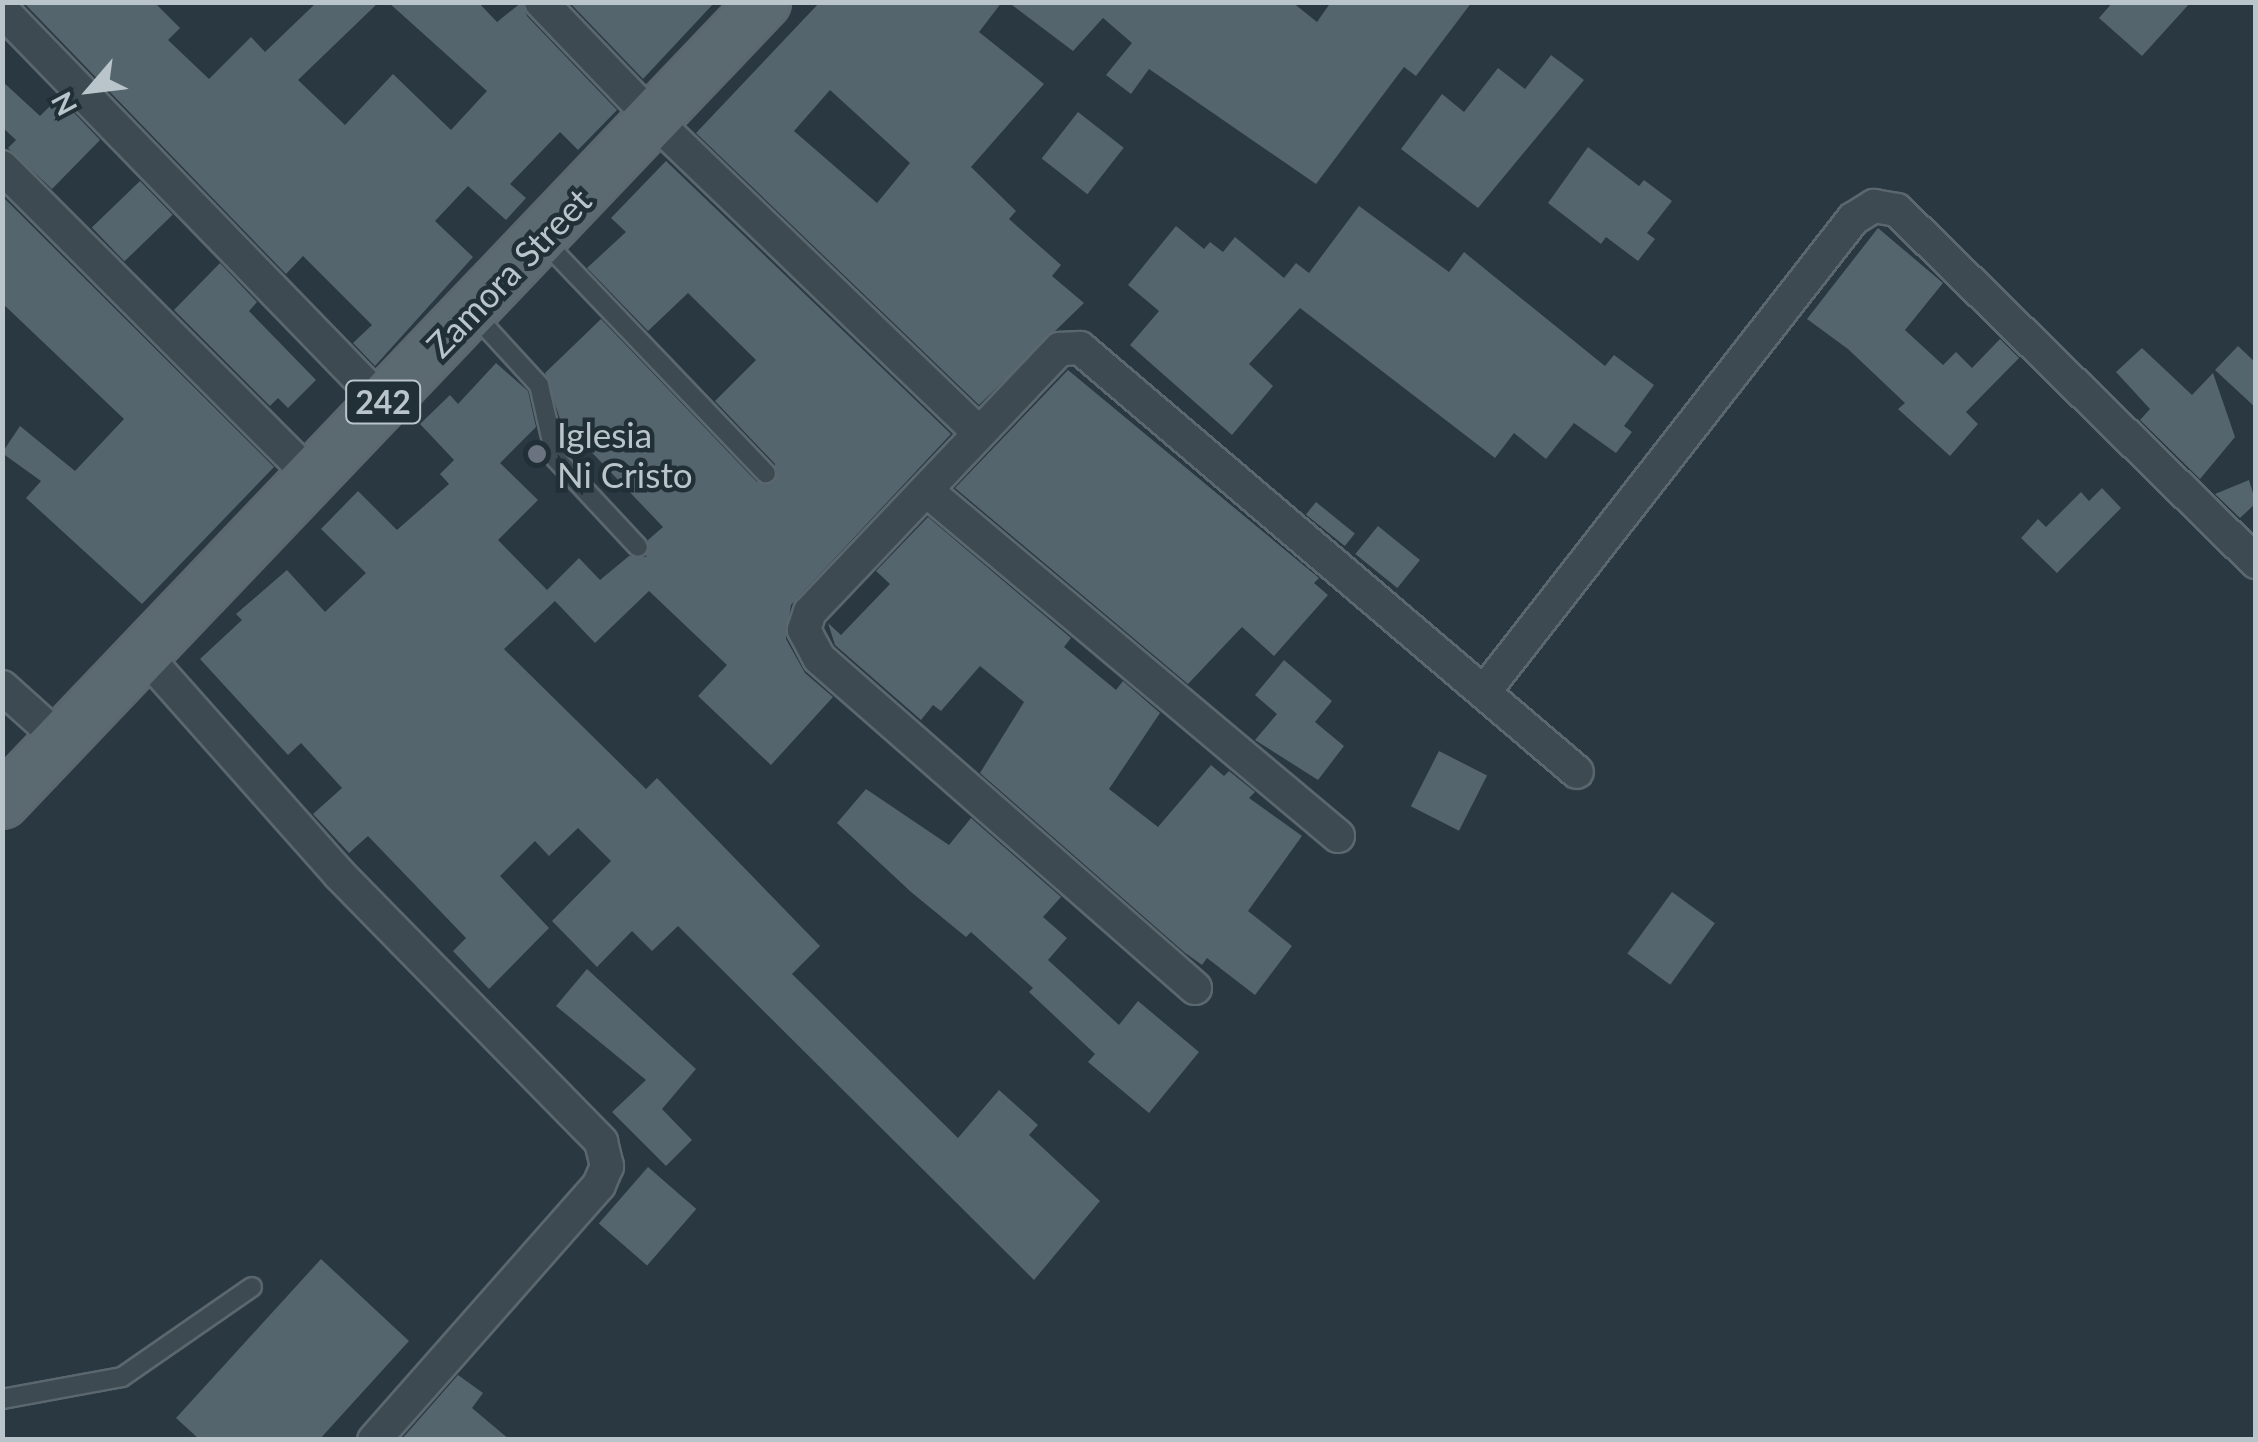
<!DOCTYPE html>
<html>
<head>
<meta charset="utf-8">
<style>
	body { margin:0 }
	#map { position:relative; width:2258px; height:1442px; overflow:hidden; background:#293841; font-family:Lato,sans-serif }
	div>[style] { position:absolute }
	.building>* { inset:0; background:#54656e; transform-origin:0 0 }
	.roads { filter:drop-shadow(2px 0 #5b676e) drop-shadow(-2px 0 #5b676e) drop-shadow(0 2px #5b676e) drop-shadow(0 -2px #5b676e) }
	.lane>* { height:18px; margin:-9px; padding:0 9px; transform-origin:9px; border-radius:9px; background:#3d4a51 }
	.street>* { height:32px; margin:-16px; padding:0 16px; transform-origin:16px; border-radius:16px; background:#3d4a51 }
	.primary>* { height:52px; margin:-26px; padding:0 26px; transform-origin:26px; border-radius:26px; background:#5b6971 }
	.dots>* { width:28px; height:28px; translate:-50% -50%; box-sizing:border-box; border:5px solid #212f36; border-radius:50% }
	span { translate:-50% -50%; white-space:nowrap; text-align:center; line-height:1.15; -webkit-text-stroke:9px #212f36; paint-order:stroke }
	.shield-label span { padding:2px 8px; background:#212f36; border:2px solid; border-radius:8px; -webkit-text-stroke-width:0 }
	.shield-label { font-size:32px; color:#bac4cb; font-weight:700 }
	.street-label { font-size:35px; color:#bac4cb }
	.poi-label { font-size:35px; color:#bac4cb }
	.left { translate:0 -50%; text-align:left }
	.frame { position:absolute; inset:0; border:5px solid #bac4cb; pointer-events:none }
	.north { position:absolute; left:40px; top:40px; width:100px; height:100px; -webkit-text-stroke:8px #212f36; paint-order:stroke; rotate:242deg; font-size:28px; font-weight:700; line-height:40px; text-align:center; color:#bac4cb }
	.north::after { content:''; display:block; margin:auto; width:35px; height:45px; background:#bac4cb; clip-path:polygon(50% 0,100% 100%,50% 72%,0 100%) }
</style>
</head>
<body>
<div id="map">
	<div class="building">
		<div style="clip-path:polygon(23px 2px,154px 2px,180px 28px,168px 40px,209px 79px,251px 37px,265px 52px,317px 2px,379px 2px,298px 80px,345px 125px,393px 74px,451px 130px,487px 91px,388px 2px,478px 2px,497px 22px,522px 2px,527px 16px,617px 110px,578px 150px,560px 132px,510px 184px,526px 198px,506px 220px,468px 186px,435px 221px,473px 257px,375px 366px,353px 343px,372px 325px,303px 256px,286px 274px)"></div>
		<div style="clip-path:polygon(569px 2px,715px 2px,643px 79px)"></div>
		<div style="clip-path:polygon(evenodd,820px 2px,1002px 2px,979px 32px,1044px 84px,971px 167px,1016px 211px,1009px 219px,1061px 265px,1052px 276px,1084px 303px,979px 405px,696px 133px,820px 2px,830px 90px,910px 163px,877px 203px,794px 131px,830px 90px)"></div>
		<div style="clip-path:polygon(1008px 2px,1292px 2px,1317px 22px,1331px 2px,1472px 2px,1416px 76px,1404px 67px,1316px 184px,1149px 69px,1131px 94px,1106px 75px,1132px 43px,1103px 18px,1073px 51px)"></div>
		<div style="clip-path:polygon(2113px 2px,2191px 2px,2142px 56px,2099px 18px)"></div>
		<div style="clip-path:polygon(1551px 55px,1584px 80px,1478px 208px,1401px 149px,1442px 94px,1464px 112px,1498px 68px,1525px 89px)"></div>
		<div style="clip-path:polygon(2px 81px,40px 116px,59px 97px,100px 140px,52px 189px,8px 148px,16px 140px,2px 127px)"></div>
		<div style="left:1078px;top:112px;width:58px;height:59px;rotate:38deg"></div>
		<div style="clip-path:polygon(1588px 147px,1639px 186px,1644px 180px,1672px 201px,1647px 233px,1655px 239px,1638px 261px,1606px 237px,1601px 244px,1548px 203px)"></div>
		<div style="clip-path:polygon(666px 161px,951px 434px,791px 605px,786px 639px,805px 673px,833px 697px,771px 765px,698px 696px,727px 665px,649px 591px,595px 643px,555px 601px,504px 649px,646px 789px,657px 778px,820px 946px,792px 974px,958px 1138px,999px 1090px,1038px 1125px,1029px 1135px,1100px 1201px,1034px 1280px,678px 926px,652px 951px,632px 931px,597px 967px,552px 921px,611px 861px,578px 828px,549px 856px,535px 841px,500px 876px,549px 928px,489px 989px,453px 951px,466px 938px,368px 836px,349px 853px,313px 814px,342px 788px,301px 743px,288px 755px,200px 659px,242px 620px,236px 614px,287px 570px,325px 612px,366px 573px,321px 529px,358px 491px,397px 530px,449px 484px,440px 474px,454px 460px,420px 424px,450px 395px,458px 404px,496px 363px,528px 391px,536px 427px,500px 463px,538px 500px,498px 540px,547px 590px,579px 558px,600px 580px,629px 556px,646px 557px,648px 540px,663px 527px,560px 419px,545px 373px,601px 319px,757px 482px,775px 481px,775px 464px,715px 401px,756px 360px,688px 293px,648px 331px,587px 268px,626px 232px,611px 218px)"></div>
		<div style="left:140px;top:181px;width:47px;height:67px;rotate:46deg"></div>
		<div style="clip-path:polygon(2px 196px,274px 467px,142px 604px,26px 498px,41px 481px,2px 453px,20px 426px,75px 471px,124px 419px,2px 303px)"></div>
		<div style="clip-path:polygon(1359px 206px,1449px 272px,1464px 252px,1605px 366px,1614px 355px,1654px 385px,1624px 426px,1632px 432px,1616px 453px,1574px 423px,1546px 459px,1514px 433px,1495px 458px,1300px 308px,1249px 364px,1273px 386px,1232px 435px,1130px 345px,1159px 311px,1128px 285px,1176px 226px,1204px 249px,1210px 242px,1223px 252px,1235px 237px,1284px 278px,1296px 263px,1309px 273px)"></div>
		<div style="clip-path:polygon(1878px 228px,1943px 283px,1905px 330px,1943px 365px,1956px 352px,1972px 368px,2000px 339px,2019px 358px,1966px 412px,1978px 424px,1950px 456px,1898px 409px,1905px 403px,1848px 349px,1807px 319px)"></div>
		<div style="clip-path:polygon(220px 263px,257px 302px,249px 311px,316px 380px,288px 408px,278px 398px,270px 406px,174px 310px)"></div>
		<div style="clip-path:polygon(2238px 346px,2256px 363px,2256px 408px,2215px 370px)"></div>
		<div style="clip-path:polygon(2142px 348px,2192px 395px,2213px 373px,2235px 437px,2200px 479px,2140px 420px,2150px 409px,2116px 372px)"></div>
		<div style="clip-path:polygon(1068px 370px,1319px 578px,1314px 583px,1328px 595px,1274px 656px,1242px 627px,1188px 684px,955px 488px)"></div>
		<div style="clip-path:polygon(2249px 480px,2256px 503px,2240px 518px,2215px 494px)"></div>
		<div style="clip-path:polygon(2102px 488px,2121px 508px,2057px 573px,2021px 538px,2038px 519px,2046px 527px,2081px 492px,2089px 501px)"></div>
		<div style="left:1316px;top:502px;width:50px;height:16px;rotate:39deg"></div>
		<div style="clip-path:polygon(928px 517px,1071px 638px,1064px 647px,1116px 690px,1123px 681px,1160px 713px,1109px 789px,1158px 827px,1211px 765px,1224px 776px,1229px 771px,1255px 792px,1249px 798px,1302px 836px,1248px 911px,1292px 946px,1255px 995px,1207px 958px,1202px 965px,1184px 952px,980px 773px,1024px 702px,980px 666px,941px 711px,933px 705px,921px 720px,835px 645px,828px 623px,841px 635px,890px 584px,876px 571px)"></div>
		<div style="left:1378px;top:526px;width:54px;height:36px;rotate:39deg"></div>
		<div style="clip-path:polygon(1284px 660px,1332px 701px,1315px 722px,1344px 746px,1318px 780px,1255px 740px,1277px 714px,1255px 695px)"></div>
		<div style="left:1439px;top:751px;width:54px;height:62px;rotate:27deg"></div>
		<div style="clip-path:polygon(866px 789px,949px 845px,971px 818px,1061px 897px,1043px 917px,1067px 938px,1048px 960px,1119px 1025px,1138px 1001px,1199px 1052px,1149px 1113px,1088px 1062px,1095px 1054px,1029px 992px,1033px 988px,971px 932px,966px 937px,911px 892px,837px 823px)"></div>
		<div style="left:1672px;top:892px;width:53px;height:76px;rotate:36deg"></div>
		<div style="clip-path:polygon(587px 969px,696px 1069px,662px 1109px,692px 1140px,666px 1166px,612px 1112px,646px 1080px,556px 1006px)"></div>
		<div style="left:648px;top:1167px;width:64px;height:75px;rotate:41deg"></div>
		<div style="clip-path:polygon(321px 1259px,409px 1341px,319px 1440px,200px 1440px,176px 1418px)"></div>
		<div style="clip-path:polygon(458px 1375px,483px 1393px,472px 1408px,510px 1440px,401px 1440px)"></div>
	</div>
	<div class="roads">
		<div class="lane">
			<div style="left:542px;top:239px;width:324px;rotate:46.3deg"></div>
			<div style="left:473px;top:313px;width:98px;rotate:47.5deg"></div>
			<div style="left:539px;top:385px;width:76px;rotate:77.1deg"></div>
			<div style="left:556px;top:459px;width:120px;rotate:47deg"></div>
			<div style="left:2px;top:1399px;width:122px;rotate:-10.4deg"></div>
			<div style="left:122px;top:1377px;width:158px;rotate:-34.7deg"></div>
		</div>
		<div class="street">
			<div style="left:541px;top:2px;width:163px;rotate:46.2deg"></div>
			<div style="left:654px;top:120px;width:448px;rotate:43.9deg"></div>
			<div style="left:2px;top:10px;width:547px;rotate:45.89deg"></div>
			<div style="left:2px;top:167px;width:440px;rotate:45deg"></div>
			<div style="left:926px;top:490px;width:538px;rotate:40.02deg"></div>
			<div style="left:143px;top:653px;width:295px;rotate:48.4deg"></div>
			<div style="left:339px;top:874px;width:375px;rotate:45.6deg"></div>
			<div style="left:601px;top:1142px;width:25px;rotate:76deg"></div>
			<div style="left:607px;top:1166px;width:21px;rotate:113deg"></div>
			<div style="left:599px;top:1185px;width:340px;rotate:131.4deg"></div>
			<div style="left:2px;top:687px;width:78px;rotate:41.9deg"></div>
			<div style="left:1484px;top:692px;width:600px;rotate:-52.04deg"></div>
			<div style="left:1853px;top:219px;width:25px;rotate:-32deg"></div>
			<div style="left:1874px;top:206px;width:23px;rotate:10deg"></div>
			<div style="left:1897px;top:210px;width:503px;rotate:44.44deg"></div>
			<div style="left:1195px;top:988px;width:500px;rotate:-138.73deg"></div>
			<div style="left:819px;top:658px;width:32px;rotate:-118deg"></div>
			<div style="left:804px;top:630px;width:19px;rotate:-72deg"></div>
			<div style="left:810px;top:612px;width:363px;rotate:-46.5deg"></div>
			<div style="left:1060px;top:349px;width:20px;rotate:-3deg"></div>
			<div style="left:1080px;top:348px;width:653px;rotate:40.47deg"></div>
		</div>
		<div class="primary">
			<div style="left:2px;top:802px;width:1105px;rotate:-46.39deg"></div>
		</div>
	</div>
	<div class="dots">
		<div style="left:537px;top:454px;background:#6b7280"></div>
	</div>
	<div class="shield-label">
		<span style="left:383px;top:402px">242</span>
	</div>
	<div class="street-label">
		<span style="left:508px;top:272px;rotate:-46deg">Zamora Street</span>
	</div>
	<div class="poi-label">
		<span class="left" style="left:557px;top:454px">Iglesia<br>Ni Cristo</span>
	</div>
	<div class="frame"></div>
	<div class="north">N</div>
</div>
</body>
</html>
